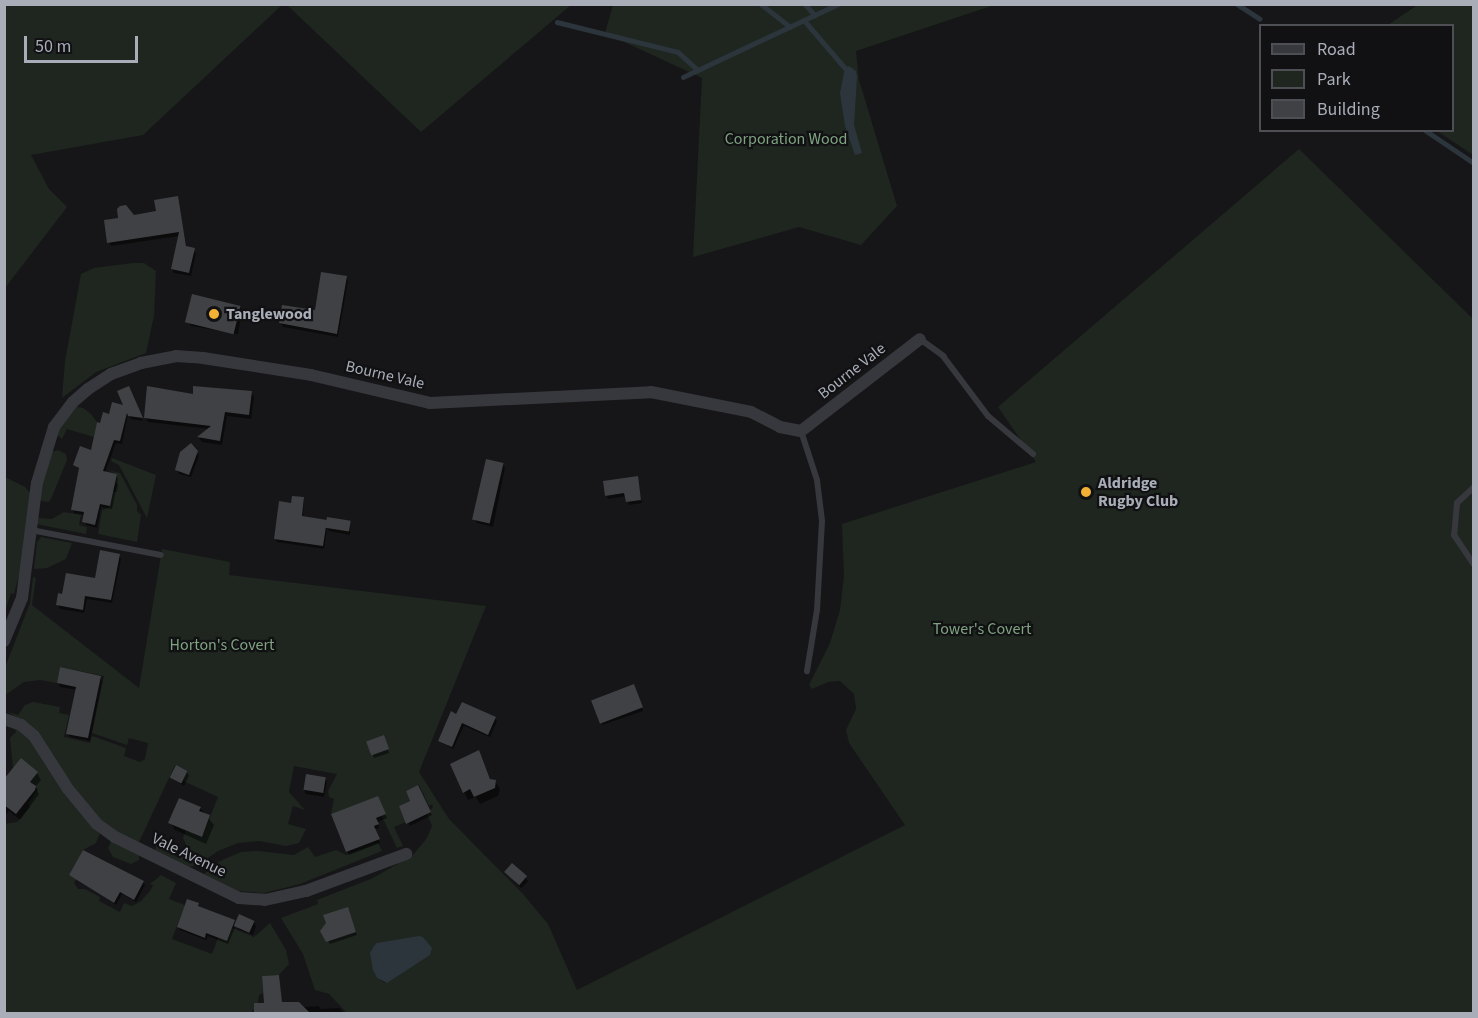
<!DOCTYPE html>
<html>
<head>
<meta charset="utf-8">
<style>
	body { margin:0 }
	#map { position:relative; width:1478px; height:1018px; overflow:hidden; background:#161618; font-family:"Source Sans 3",sans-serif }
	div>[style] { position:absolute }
	.green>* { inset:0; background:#1e261f }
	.water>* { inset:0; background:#2c353c }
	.shadow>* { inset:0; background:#0007; transform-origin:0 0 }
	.stream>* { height:4.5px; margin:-2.25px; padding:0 2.25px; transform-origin:2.25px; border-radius:2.25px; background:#2c353c }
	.building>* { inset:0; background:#404145; transform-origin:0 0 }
	.lane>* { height:6px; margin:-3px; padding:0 3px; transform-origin:3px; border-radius:3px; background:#37383d }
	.street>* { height:12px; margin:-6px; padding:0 6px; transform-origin:6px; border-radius:6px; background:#37383d }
	.dots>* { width:16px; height:16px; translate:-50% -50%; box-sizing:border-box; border:3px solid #111113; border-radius:50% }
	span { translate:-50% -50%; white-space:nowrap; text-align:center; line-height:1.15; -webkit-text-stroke:4.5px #111113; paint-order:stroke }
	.park-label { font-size:16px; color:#7fa381 }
	.poi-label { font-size:16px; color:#a8adb8; font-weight:700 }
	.left { translate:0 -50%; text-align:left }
	.street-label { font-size:16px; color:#a8adb8 }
	.frame { position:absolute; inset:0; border:6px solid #a8adb8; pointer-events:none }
	.legend { position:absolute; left:1259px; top:24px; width:195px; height:108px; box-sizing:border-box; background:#111113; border:2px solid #4d4f55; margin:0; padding:8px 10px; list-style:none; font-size:18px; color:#a8adb8 }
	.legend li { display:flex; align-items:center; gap:12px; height:30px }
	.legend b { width:30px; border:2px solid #4d4f55 }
	.scale { position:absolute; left:24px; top:36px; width:114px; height:27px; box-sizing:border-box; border:3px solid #a8adb8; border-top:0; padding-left:8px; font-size:18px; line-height:21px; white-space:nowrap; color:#a8adb8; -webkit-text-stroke:4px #111113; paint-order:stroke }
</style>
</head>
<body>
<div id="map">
	<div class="green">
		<div style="clip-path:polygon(5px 4px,282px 5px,143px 135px,31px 155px,49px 189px,67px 207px,5px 288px)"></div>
		<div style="clip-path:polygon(1419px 4px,1473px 5px,1473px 155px,1437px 131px,1452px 130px,1452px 26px,1388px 25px)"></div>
		<div style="clip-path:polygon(287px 5px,571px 5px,421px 132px)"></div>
		<div style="clip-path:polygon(613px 5px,994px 5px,856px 51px,859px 80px,897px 206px,861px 245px,799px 227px,693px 257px,702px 78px,605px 33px)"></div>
		<div style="clip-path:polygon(evenodd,1299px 149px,1473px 319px,1473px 1013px,347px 1013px,329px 994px,315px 990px,303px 954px,281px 918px,318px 904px,317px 900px,373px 878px,413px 855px,427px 838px,432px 826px,427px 814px,433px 807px,432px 804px,429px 806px,419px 785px,406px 791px,410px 801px,399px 806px,406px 822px,394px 827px,403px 846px,397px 848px,373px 798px,331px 814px,334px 799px,329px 797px,328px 791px,337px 774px,294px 766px,289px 792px,305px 810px,293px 806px,288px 824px,306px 829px,299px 843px,286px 846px,259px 841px,238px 843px,218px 851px,198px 865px,189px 867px,155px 850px,157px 843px,164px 843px,172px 847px,178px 858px,187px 857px,189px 851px,183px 838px,186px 830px,202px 837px,218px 797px,183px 781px,188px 771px,175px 765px,139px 842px,125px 838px,96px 817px,29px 725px,8px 712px,18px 715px,25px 705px,33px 702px,60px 707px,59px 713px,69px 715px,64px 737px,90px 743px,92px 736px,126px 748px,124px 756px,140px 762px,145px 759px,148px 743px,129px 738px,127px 745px,92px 733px,104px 676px,60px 667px,57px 683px,40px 680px,24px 682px,5px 695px,4px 670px,30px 603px,33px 577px,36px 578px,32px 605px,139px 688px,162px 549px,230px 562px,229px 575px,486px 606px,419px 772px,449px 819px,523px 894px,548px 924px,577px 990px,905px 825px,849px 743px,846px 730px,856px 709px,854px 694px,840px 681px,828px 682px,812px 689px,809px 685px,830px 643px,840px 610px,844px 576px,842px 524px,1036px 462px,998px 407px,1299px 149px,423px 937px,429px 946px,385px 983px,377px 978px,371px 956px,423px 937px)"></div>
		<div style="clip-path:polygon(133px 263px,144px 263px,156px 271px,154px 316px,146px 353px,96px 372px,62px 398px,65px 361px,81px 274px,94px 268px)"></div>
		<div style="clip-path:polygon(73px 406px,83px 408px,91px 414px,97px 422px,94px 437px,67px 429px,62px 439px,56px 434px)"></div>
		<div style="clip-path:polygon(58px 450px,66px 454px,67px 460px,51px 499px,48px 502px,42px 501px,39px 498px,45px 470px,52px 452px)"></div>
		<div style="clip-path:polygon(112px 458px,156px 475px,147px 518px,119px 465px,111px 461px)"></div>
		<div style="clip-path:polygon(107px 470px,120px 473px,137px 505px,137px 511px,141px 515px,137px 542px,98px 534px,102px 510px,109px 508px,113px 492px,117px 492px,118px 484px,115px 483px,117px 474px)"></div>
		<div style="clip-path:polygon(5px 477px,25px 487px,31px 494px,25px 553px,14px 594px,11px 593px,5px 611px)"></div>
		<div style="clip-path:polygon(64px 512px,81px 515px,79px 525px,87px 527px,86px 534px,36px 524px,37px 518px,52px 519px)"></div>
		<div style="clip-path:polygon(41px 537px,72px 543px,66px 559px,47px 568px,34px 569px,37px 542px)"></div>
		<div style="clip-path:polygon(14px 727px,23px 730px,100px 833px,96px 843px,83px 850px,69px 875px,76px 879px,74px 883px,78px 889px,85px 889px,100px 897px,99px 901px,120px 912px,124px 903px,132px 906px,141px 901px,150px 891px,153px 885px,150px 884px,161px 875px,176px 883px,169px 899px,185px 905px,172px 939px,212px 954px,218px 938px,227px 941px,232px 928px,254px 937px,270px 923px,286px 950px,289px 964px,279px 975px,262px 976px,263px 993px,259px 995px,257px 1009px,252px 1010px,252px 1013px,5px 1013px,4px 824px,17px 822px,30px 807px,28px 804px,38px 789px,13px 768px,10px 738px,16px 732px)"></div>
		<div style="clip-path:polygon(111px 841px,139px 855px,139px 860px,131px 864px,113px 857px,108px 848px)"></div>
		<div style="clip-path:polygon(378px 843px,382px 851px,300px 884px,264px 893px,238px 891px,204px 874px,220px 861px,241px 852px,258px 851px,294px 855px,308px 847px,315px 857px,336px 850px,346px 855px)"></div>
	</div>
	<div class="water">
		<div style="clip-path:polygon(849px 66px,856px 71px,857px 77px,854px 125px,862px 153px,855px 155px,845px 126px,840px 93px,845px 68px)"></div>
		<div style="clip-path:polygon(419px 936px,423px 937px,432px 948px,430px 955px,387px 983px,377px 978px,373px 970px,370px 953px,374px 946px,377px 943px)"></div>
	</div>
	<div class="shadow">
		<div style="clip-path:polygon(177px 198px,187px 248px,196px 253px,191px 276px,174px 273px,172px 269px,179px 236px,111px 246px,109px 242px,134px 216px,158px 213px)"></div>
		<div style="clip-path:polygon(346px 277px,348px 281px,338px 337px,283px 327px,281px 323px,316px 312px)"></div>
		<div style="clip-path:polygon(193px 296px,240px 307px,242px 310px,238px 334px,191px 326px,189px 322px)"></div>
		<div style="clip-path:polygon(130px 392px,143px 421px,131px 419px,128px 414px,122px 444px,116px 443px,105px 473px,116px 475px,118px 479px,112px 509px,101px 507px,97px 528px,86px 525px,85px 515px,74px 513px,72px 509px,80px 470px,75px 465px,92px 452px,102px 425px,110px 415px,126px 408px)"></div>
		<div style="clip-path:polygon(251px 392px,254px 397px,251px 419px,227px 416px,222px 445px,202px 442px,199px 438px,209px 429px,148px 422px,145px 418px,194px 396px)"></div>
		<div style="clip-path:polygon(197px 452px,199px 456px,191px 477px,179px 474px,177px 470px)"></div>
		<div style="clip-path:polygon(503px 465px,505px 468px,493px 527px,477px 523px,475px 520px)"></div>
		<div style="clip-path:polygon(637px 478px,642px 503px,629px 505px,627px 496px,608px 499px,606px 495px)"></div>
		<div style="clip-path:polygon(304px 499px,303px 518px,350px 522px,350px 535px,329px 531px,327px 528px,324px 549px,277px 542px,275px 539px,293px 504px)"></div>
		<div style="clip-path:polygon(119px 555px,121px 559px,112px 603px,87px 599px,84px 613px,60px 609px,58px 605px,63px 595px,96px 580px)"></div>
		<div style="clip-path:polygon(100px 677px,102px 681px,90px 741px,70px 737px,68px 734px,77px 690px,60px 687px,58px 683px)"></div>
		<div style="clip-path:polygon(636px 690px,643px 711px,602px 725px,593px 701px)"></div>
		<div style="clip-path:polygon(457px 716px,495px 718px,497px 721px,490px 737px,464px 726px,453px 749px,440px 741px)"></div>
		<div style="clip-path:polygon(385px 740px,389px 753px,374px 758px,368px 742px)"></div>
		<div style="clip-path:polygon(479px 752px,491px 780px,495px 781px,500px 789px,498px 796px,480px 804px,476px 797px,468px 800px,464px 792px)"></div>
		<div style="clip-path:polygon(187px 772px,189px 776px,184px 786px,171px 778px)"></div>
		<div style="clip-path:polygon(37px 773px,41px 780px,35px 787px,39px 794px,20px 820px,9px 811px,4px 817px,4px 781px)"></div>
		<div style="clip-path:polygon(325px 779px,327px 782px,324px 797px,306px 794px,304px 790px)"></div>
		<div style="clip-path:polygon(418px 787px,432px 815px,410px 826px,400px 807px,412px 801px)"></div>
		<div style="clip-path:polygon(377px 798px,387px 818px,377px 822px,379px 828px,375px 829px,380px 843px,349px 855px,347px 851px)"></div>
		<div style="clip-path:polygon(200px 808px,214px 825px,206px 844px,175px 830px,170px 822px)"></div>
		<div style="left:512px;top:865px;width:23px;height:10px;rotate:45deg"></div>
		<div style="clip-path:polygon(71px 875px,143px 882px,145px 885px,136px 902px,122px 894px,116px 905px)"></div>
		<div style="clip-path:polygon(198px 904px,200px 908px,234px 921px,236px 925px,254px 922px,256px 926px,253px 935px,238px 929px,236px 925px,228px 944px,208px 936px,206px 940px,180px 930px,178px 927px)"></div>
		<div style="clip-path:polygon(349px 912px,357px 935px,330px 944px,322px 931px)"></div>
		<div style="clip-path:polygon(279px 976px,282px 1004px,303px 1007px,319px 1006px,320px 1009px,340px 1008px,344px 1014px,266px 1014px)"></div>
	</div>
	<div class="stream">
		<div style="left:761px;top:4px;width:37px;rotate:38deg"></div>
		<div style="left:805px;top:4px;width:15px;rotate:48deg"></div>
		<div style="left:1237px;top:4px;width:27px;rotate:33deg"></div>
		<div style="left:804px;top:20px;width:63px;rotate:49.5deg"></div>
		<div style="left:557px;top:22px;width:125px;rotate:13.9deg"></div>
		<div style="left:678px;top:52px;width:27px;rotate:42deg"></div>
		<div style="left:683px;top:77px;width:171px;rotate:-25.2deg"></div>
		<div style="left:1425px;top:130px;width:59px;rotate:34deg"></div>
	</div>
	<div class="building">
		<div style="clip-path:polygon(178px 196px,186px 246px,195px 248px,189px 273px,171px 269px,179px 232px,107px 243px,104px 220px,118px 218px,117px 209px,120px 206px,126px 205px,134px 215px,156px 211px,154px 200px)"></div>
		<div style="clip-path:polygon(321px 272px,347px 276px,337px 334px,279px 323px,282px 305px,315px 310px)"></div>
		<div style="left:192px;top:294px;width:50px;height:29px;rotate:14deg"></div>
		<div style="clip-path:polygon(129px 386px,143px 418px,128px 416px,127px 413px,120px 441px,114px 440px,103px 471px,117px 474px,110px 506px,100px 504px,95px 525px,82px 522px,84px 512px,71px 510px,79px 468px,73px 465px,80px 446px,91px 450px,97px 422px,100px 423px,103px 412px,109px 414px,112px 402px,123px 405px,117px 391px)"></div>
		<div style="clip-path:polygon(147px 386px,193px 394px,193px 386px,252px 391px,249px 415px,225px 412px,220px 441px,197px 437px,211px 426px,144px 418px)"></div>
		<div style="clip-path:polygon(191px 443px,198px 451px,189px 475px,175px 470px,180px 452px)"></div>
		<div style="left:486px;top:459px;width:18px;height:62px;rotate:13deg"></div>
		<div style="clip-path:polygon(638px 476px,641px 500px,626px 502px,624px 493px,605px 496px,603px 481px)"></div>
		<div style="clip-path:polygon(292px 496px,304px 497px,302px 516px,327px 520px,323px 546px,274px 539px,279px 501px,291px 503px)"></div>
		<div style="left:327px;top:517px;width:24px;height:11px;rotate:9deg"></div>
		<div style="clip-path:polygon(100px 550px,120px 554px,111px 600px,85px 596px,83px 610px,56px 605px,58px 593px,62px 594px,66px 573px,95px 578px)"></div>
		<div style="clip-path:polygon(60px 667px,101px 676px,88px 738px,66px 734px,76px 687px,57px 683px)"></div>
		<div style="left:634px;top:684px;width:25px;height:46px;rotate:69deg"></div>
		<div style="clip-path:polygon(462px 702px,496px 717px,488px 735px,462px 723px,452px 747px,438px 741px,451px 711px,456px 714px)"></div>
		<div style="left:384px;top:735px;width:15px;height:19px;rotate:70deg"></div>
		<div style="clip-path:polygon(479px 750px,490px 779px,496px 780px,495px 788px,474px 797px,470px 789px,463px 793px,450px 764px)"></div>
		<div style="clip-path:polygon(21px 758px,38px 772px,30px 782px,36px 786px,35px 790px,16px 814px,4px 805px,4px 779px)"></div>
		<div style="left:176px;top:765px;width:13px;height:14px;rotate:27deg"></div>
		<div style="left:306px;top:774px;width:20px;height:16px;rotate:9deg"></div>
		<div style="clip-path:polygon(418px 785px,431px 812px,406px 824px,399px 806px,410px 801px,406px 791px)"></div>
		<div style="clip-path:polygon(378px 796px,386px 814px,376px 818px,379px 824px,374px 826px,380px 839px,346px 852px,331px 814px)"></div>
		<div style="clip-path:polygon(179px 798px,201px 807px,199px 811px,210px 815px,202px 837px,168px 823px)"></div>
		<div style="clip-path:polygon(83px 850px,144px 881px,134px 900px,120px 892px,114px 903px,69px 875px)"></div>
		<div style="left:512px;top:863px;width:20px;height:12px;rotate:41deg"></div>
		<div style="clip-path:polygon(187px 899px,199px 903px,198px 906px,235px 920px,227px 941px,206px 933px,205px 938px,177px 927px)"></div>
		<div style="clip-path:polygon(348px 907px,356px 932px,326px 942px,320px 931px,326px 923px,323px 915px)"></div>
		<div style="left:239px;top:914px;width:17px;height:13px;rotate:24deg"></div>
		<div style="clip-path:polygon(279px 975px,282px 1002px,299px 1002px,311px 1014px,254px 1014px,254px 1003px,264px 1003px,262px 976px)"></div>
	</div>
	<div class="lane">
		<div style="left:920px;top:339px;width:29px;rotate:36deg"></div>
		<div style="left:943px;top:356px;width:75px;rotate:53.1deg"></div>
		<div style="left:988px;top:416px;width:59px;rotate:40.2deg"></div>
		<div style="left:801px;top:431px;width:52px;rotate:71.9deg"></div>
		<div style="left:817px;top:480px;width:41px;rotate:83deg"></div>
		<div style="left:822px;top:521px;width:89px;rotate:93.2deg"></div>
		<div style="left:817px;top:610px;width:62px;rotate:99.3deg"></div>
		<div style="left:1474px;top:487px;width:23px;rotate:137deg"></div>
		<div style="left:1457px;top:503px;width:32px;rotate:95deg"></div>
		<div style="left:1454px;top:535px;width:36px;rotate:56deg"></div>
		<div style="left:31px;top:530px;width:132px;rotate:10.9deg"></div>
	</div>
	<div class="street">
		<div style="left:4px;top:641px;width:47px;rotate:-67.3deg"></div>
		<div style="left:22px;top:598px;width:116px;rotate:-82.6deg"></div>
		<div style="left:37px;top:483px;width:59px;rotate:-73.1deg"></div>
		<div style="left:54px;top:427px;width:31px;rotate:-53deg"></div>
		<div style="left:73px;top:402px;width:20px;rotate:-41deg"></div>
		<div style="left:88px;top:389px;width:27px;rotate:-33deg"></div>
		<div style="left:111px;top:374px;width:32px;rotate:-20deg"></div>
		<div style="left:141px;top:363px;width:36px;rotate:-11deg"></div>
		<div style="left:176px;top:356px;width:27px;rotate:4deg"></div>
		<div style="left:203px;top:358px;width:109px;rotate:8.9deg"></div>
		<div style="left:311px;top:375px;width:122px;rotate:13.2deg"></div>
		<div style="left:430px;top:403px;width:221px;rotate:-2.8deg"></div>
		<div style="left:651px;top:392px;width:102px;rotate:11.3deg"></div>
		<div style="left:751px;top:412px;width:33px;rotate:27deg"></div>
		<div style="left:780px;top:427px;width:21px;rotate:11deg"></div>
		<div style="left:801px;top:431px;width:150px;rotate:-37.7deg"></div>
		<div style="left:4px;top:719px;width:18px;rotate:19deg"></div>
		<div style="left:21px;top:725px;width:17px;rotate:40deg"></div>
		<div style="left:34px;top:736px;width:63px;rotate:57.3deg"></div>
		<div style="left:68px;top:789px;width:45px;rotate:50.4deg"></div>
		<div style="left:97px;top:824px;width:22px;rotate:36deg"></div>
		<div style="left:115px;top:837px;width:138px;rotate:26.2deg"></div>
		<div style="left:239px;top:898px;width:26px;rotate:4deg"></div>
		<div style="left:265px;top:900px;width:42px;rotate:-12.4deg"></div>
		<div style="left:306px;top:891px;width:107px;rotate:-20.3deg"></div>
	</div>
	<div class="dots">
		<div style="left:214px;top:314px;background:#f2b134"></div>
		<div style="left:1086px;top:492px;background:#f2b134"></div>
	</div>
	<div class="park-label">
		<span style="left:786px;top:139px">Corporation Wood</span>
		<span style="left:982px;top:629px">Tower's Covert</span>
		<span style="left:222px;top:645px">Horton's Covert</span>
	</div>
	<div class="poi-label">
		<span class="left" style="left:226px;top:314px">Tanglewood</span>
		<span class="left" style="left:1098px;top:492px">Aldridge<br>Rugby Club</span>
	</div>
	<div class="street-label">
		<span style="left:852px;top:371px;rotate:-38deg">Bourne Vale</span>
		<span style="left:385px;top:375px;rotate:13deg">Bourne Vale</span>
		<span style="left:189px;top:855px;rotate:26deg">Vale Avenue</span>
	</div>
	<div class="frame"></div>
	<ul class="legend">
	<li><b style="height:8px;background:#37383d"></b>Road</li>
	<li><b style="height:16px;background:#1e261f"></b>Park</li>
	<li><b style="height:16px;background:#404145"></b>Building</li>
	</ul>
	<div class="scale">50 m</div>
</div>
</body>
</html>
